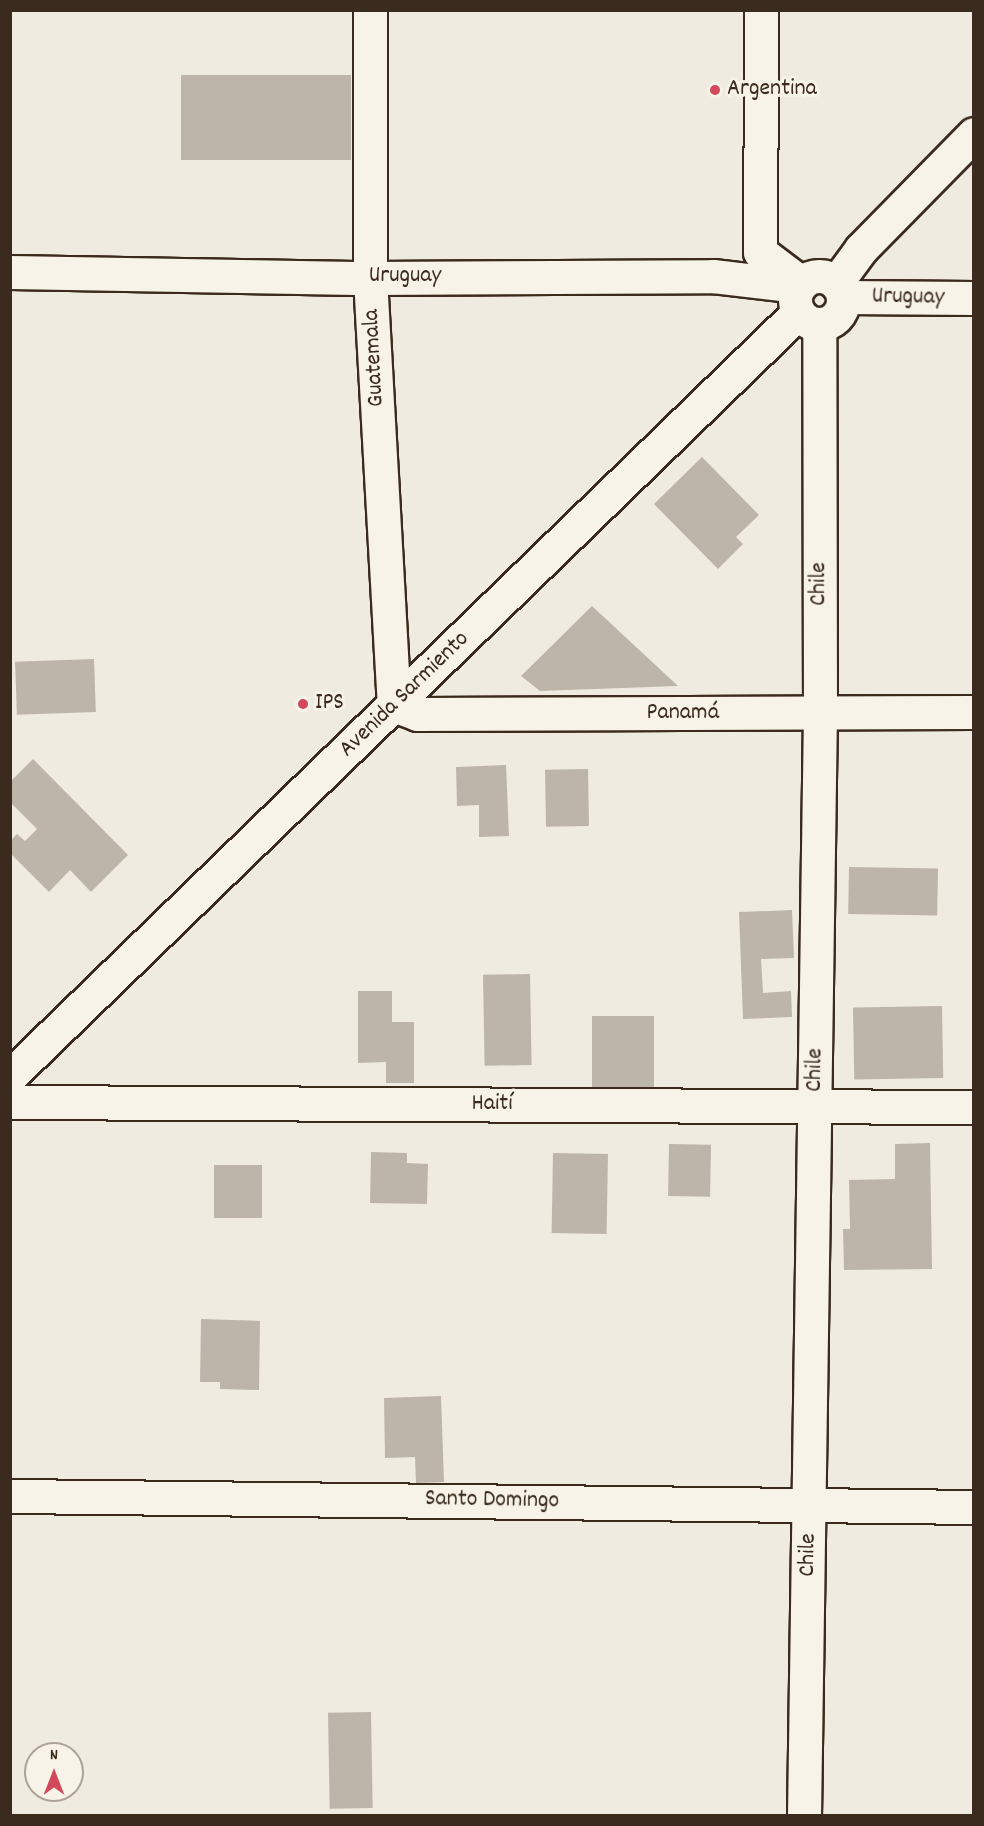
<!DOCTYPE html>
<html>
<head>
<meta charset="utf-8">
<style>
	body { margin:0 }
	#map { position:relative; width:984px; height:1826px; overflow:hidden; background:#efebe0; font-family:Dekko,sans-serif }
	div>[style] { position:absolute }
	.building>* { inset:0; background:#bdb5aa; transform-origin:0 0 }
	.roads { filter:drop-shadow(2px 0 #3b2a1e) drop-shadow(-2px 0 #3b2a1e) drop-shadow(0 2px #3b2a1e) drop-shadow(0 -2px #3b2a1e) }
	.minor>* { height:33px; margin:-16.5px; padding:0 16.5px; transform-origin:16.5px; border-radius:16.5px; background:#f7f3e8 }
	.major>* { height:33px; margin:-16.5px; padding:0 16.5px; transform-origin:16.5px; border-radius:16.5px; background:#f7f3e8 }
	.major>.ring { margin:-16.5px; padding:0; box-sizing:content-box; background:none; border:33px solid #f7f3e8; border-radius:50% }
	.dots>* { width:16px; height:16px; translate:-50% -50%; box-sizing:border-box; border:3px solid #f7f3e8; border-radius:50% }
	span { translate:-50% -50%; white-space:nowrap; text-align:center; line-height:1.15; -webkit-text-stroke:6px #f7f3e8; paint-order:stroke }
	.poi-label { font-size:24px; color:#3b2a1e }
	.left { translate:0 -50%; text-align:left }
	.street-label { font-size:24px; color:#3b2a1e }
	.frame { position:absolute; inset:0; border:12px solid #3b2a1e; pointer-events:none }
	.north { position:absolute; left:24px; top:1742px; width:60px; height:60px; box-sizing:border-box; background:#f7f3e8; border:2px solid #aca397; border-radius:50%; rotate:0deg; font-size:16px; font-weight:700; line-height:24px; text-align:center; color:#3b2a1e }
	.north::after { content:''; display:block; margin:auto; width:21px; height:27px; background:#d1495b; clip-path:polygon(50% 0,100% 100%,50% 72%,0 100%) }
</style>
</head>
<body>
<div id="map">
	<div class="building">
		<div style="left:351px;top:75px;width:85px;height:170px;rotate:90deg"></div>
		<div style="clip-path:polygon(702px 457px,759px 515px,736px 537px,743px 544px,718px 569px,654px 504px)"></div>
		<div style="clip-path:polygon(592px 606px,678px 686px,540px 691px,521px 676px)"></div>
		<div style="left:94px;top:659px;width:53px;height:79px;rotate:88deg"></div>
		<div style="clip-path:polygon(33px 759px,128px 855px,91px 892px,70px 870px,49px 892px,10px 853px,10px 841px,17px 834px,25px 841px,37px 829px,10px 802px,10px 782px)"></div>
		<div style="clip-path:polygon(506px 765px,509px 836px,479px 837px,479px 805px,457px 806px,456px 767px)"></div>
		<div style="left:588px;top:769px;width:57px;height:43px;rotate:89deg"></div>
		<div style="left:849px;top:867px;width:89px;height:47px;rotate:1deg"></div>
		<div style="clip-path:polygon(792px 910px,794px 958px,761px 959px,763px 993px,791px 991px,792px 1017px,743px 1019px,739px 912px)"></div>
		<div style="left:530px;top:974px;width:91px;height:47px;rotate:89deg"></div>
		<div style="clip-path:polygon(358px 991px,392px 991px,392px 1022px,414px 1022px,414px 1083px,386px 1083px,386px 1062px,358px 1063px)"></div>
		<div style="left:942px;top:1006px;width:72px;height:89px;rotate:89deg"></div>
		<div style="left:592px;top:1016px;width:62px;height:74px"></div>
		<div style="clip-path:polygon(930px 1143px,932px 1269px,844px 1270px,843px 1229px,850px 1229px,849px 1180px,895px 1179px,895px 1144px)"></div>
		<div style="left:669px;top:1144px;width:42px;height:52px;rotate:1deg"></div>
		<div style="clip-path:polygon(371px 1152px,407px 1153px,407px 1163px,428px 1164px,427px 1204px,370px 1203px)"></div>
		<div style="left:553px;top:1153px;width:55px;height:80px;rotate:1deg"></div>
		<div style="left:214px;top:1165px;width:48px;height:53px"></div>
		<div style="clip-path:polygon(201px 1319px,260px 1321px,259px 1390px,220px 1389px,220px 1382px,200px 1382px)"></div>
		<div style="clip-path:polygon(441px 1396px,444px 1482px,416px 1483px,415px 1457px,385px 1458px,384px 1398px)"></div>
		<div style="left:371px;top:1712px;width:96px;height:43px;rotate:89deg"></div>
	</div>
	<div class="roads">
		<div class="minor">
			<div style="left:370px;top:10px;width:268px;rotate:90deg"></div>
			<div style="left:370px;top:278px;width:428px;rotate:86.8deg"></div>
			<div style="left:394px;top:705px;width:25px;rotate:21deg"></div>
			<div style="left:417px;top:714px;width:557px;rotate:-0.21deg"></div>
			<div style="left:761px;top:10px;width:242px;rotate:90.2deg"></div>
			<div style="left:760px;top:252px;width:51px;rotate:37.1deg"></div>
			<div style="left:10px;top:272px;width:360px;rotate:1deg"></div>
			<div style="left:370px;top:278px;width:343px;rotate:-0.3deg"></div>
			<div style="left:713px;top:276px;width:86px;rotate:6.7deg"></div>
			<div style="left:843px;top:297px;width:131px;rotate:0.4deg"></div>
			<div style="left:10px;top:1102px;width:964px;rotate:0.3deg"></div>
			<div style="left:10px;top:1496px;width:964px;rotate:0.65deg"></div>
			<div style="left:804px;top:1816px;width:1103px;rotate:-89.17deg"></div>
			<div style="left:820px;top:713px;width:389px;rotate:-90.1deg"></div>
		</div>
		<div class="major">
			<div class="ring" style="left:795px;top:276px;width:15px;height:15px"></div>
			<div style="left:836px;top:283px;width:42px;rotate:-53.7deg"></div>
			<div style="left:861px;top:249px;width:161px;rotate:-45.5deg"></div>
			<div style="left:10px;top:1076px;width:1097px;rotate:-44.08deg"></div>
		</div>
	</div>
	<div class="dots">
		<div style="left:715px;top:90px;background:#d1495b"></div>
		<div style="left:303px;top:704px;background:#d1495b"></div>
	</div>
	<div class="poi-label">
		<span class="left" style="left:727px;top:90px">Argentina</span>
		<span class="left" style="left:315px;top:704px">IPS</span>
	</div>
	<div class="street-label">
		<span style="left:405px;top:277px">Uruguay</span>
		<span style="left:908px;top:298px;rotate:1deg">Uruguay</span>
		<span style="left:375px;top:358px;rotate:-93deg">Guatemala</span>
		<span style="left:820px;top:584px;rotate:-90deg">Chile</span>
		<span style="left:405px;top:695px;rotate:-44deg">Avenida Sarmiento</span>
		<span style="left:683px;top:714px">Panamá</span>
		<span style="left:816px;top:1070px;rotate:-89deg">Chile</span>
		<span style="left:492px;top:1105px">Haití</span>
		<span style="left:492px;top:1501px;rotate:1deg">Santo Domingo</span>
		<span style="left:809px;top:1555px;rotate:-89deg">Chile</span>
	</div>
	<div class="frame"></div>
	<div class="north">N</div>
</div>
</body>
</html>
